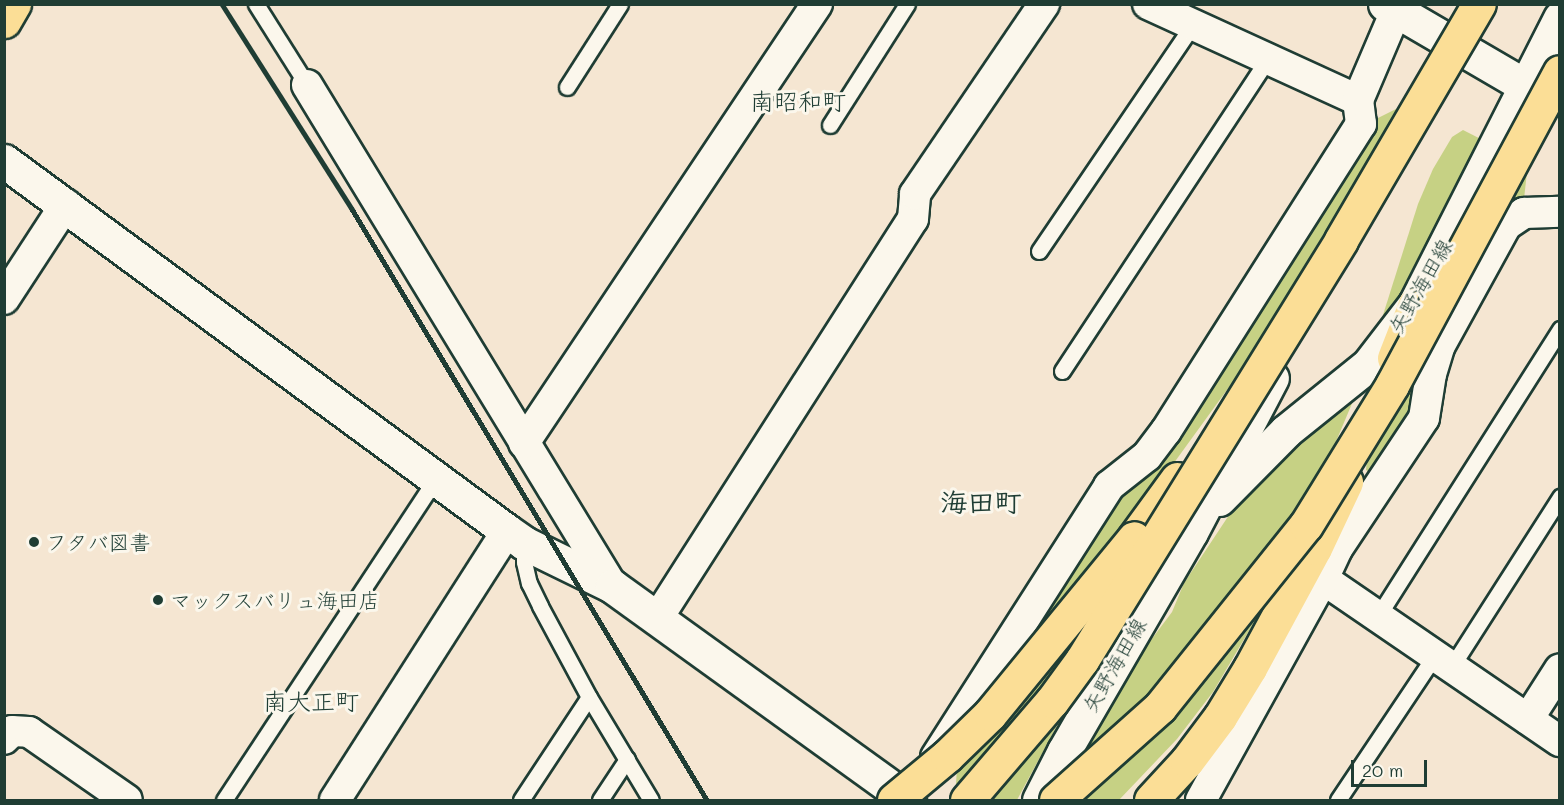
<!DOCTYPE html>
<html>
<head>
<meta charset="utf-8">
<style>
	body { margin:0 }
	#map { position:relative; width:1564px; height:805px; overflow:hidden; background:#f5e6d2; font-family:Mali,"Klee One",sans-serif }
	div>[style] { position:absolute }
	.green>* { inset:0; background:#c6d184 }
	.roads { filter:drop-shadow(2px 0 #1f3d34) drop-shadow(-2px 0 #1f3d34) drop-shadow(0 2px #1f3d34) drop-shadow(0 -2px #1f3d34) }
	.service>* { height:15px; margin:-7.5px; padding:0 7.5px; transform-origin:7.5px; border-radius:7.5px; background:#fbf7ec }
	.minor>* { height:30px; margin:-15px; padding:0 15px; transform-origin:15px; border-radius:15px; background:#fbf7ec }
	.tertiary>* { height:33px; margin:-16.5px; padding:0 16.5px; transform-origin:16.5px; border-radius:16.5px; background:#fbf7ec }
	.secondary>* { height:33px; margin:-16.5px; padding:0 16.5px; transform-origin:16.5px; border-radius:16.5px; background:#fbf7ec }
	.trunk>* { height:33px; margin:-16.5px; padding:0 16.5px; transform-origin:16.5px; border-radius:16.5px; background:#fbde96 }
	.rail>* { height:4.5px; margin:-2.25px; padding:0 2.25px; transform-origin:2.25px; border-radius:2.25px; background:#1f3d34 }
	.bridges { filter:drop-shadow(2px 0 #1f3d34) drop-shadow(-2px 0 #1f3d34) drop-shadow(0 2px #1f3d34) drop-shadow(0 -2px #1f3d34) }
	.trunk-bridge>* { height:33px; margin:-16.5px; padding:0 16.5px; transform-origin:16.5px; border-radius:16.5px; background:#fbde96 }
	.motorway-bridge>* { height:33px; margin:-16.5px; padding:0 16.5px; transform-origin:16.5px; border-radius:16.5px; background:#fbde96 }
	.dots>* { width:16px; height:16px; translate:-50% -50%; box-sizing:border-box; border:3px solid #fbf7ec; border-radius:50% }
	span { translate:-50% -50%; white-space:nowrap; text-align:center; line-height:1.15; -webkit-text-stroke:6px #fbf7ec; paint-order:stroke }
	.street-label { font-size:21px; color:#1f3d34 }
	.poi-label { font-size:21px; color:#1f3d34 }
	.left { translate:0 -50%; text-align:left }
	.quarter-label { font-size:24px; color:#1f3d34 }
	.district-label { font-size:27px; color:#1f3d34; font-weight:700 }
	.frame { position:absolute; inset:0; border:6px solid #1f3d34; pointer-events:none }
	.scale { position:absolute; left:1351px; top:760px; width:76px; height:27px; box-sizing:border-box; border:3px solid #1f3d34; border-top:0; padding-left:8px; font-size:18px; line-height:21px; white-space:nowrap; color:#1f3d34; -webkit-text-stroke:4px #fbf7ec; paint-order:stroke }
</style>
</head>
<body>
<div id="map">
	<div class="green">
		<div style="clip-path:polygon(1408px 103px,1245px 365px,1163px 478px,1100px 560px,1025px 642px,1119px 495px,1153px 471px,1169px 450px,1374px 120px)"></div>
		<div style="clip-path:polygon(1463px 130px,1528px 163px,1524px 199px,1413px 412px,1372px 474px,1366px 470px,1374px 376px,1383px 315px,1418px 204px,1433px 169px,1452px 137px)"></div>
		<div style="clip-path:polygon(1356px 394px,1292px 546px,1263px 607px,1213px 692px,1177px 739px,1119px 800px,1061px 800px,1114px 700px,1145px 648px,1172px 612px,1184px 583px,1237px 503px)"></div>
		<div style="clip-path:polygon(1113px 586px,1110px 627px,1017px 800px,955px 800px,957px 768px)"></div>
	</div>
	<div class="roads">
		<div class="service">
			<div style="left:256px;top:4px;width:96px;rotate:57.8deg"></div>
			<div style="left:567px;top:87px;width:98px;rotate:-57.4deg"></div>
			<div style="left:830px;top:125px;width:143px;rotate:-57.5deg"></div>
			<div style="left:1039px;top:251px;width:272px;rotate:-55.8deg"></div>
			<div style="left:1062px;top:371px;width:375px;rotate:-56.6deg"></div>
			<div style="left:524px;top:543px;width:19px;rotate:90deg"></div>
			<div style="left:524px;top:562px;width:22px;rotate:77deg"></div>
			<div style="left:529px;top:583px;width:25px;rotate:64deg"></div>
			<div style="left:540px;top:606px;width:103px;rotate:61.7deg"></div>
			<div style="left:589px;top:697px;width:120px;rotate:59deg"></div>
			<div style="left:1378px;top:616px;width:340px;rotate:-57.6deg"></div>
			<div style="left:1452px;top:666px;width:201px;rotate:-57.4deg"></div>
			<div style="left:224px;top:800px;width:386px;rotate:-56.6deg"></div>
			<div style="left:521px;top:800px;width:123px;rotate:-56.6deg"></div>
			<div style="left:600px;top:800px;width:49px;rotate:-56.6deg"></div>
			<div style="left:1338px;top:800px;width:174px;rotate:-56.2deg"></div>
		</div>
		<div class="minor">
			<div style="left:1148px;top:4px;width:231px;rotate:24.6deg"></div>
			<div style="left:307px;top:85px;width:587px;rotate:58.67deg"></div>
			<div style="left:4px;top:299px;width:113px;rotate:-56.9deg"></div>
			<div style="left:524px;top:443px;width:528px;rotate:-56.28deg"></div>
			<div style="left:1323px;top:579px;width:287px;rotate:34.4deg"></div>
			<div style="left:657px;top:619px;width:475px;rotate:-57.4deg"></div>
			<div style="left:913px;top:219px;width:25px;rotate:-85deg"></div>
			<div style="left:915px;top:194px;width:230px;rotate:-55.8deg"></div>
			<div style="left:1528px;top:719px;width:59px;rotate:-57.4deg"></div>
			<div style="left:4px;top:739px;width:11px;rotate:-45deg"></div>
			<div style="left:12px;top:731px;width:17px;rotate:3deg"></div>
			<div style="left:29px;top:732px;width:119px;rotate:34.8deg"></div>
			<div style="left:936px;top:757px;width:322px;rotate:-57.4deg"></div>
			<div style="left:1109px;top:486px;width:48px;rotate:-38.3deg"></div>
			<div style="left:1147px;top:456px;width:31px;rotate:-53deg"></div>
			<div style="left:1166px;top:431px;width:364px;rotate:-57.6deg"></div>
			<div style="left:1361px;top:124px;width:24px;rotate:-97deg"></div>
			<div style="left:1358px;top:100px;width:104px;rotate:-66.9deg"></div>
			<div style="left:335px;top:800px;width:319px;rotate:-57.4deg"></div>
			<div style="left:1201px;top:800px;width:252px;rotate:-61.1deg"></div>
			<div style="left:1323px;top:579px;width:33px;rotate:-65deg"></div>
			<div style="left:1337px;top:549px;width:157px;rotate:-56.4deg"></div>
			<div style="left:1424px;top:418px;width:45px;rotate:-81deg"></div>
			<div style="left:1431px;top:374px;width:28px;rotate:-73deg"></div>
			<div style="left:1439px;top:347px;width:139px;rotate:-61.2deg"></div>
			<div style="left:1506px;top:225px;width:22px;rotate:-34deg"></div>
			<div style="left:1524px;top:213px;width:36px;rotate:-2deg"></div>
		</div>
		<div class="tertiary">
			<div style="left:1385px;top:4px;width:190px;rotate:30.3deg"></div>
			<div style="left:4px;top:161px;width:624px;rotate:36.34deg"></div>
			<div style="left:507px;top:531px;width:21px;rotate:35deg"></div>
			<div style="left:524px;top:543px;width:98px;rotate:26deg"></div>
			<div style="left:612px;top:586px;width:366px;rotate:35.8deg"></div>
		</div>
		<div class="secondary">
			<div style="left:1219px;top:499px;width:95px;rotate:-45.4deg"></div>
			<div style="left:1286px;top:431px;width:105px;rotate:-38.8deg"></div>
			<div style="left:1368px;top:365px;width:77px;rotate:-52.4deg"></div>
			<div style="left:1415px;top:304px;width:321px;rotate:-63.1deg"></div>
			<div style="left:1039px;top:800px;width:55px;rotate:-63deg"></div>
			<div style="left:1064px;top:751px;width:253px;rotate:-59.9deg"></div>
			<div style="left:1191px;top:532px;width:174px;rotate:-62.3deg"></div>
		</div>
		<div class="trunk">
			<div style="left:4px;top:21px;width:20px;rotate:-60deg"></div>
			<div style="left:1394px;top:358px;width:58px;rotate:-68.7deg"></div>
			<div style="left:1134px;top:538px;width:73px;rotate:-53.9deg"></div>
			<div style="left:1151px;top:800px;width:53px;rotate:-47.3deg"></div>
			<div style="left:1187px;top:761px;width:55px;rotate:-53.1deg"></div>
			<div style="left:1220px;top:717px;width:57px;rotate:-58.5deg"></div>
			<div style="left:1250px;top:668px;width:136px;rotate:-61.6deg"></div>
			<div style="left:1315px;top:548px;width:73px;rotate:-64.8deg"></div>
		</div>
	</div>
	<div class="rail">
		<div style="left:222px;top:4px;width:243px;rotate:57.6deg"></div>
		<div style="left:352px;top:209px;width:689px;rotate:59.01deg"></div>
	</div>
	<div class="bridges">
		<div class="trunk-bridge">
			<div style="left:894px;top:800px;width:69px;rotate:-39.7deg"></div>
			<div style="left:947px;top:756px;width:60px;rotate:-44.3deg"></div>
			<div style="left:990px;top:714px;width:227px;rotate:-50.7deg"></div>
		</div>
		<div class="motorway-bridge">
			<div style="left:967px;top:800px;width:130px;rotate:-49.4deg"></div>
			<div style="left:1052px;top:701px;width:51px;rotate:-53.8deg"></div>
			<div style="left:1082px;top:660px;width:493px;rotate:-58.3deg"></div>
			<div style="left:1341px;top:240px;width:273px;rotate:-59.7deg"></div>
			<div style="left:1056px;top:800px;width:140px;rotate:-41.8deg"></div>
			<div style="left:1160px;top:707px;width:233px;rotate:-51.3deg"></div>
			<div style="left:1306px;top:525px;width:164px;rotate:-58.4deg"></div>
			<div style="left:1392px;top:385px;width:355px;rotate:-61.8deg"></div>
		</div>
	</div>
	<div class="dots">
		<div style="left:34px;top:542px;background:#1f3d34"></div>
		<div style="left:158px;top:600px;background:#1f3d34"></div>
	</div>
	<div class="street-label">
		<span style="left:1420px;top:286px;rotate:-60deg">矢野海田線</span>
		<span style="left:1114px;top:665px;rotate:-60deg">矢野海田線</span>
	</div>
	<div class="poi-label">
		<span class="left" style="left:46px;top:542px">フタバ図書</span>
		<span class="left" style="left:170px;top:600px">マックスバリュ海田店</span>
	</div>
	<div class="quarter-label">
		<span style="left:798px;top:101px">南昭和町</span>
		<span style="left:311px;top:701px">南大正町</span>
	</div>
	<div class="district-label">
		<span style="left:981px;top:502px">海田町</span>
	</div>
	<div class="frame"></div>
	<div class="scale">20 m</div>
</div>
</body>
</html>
